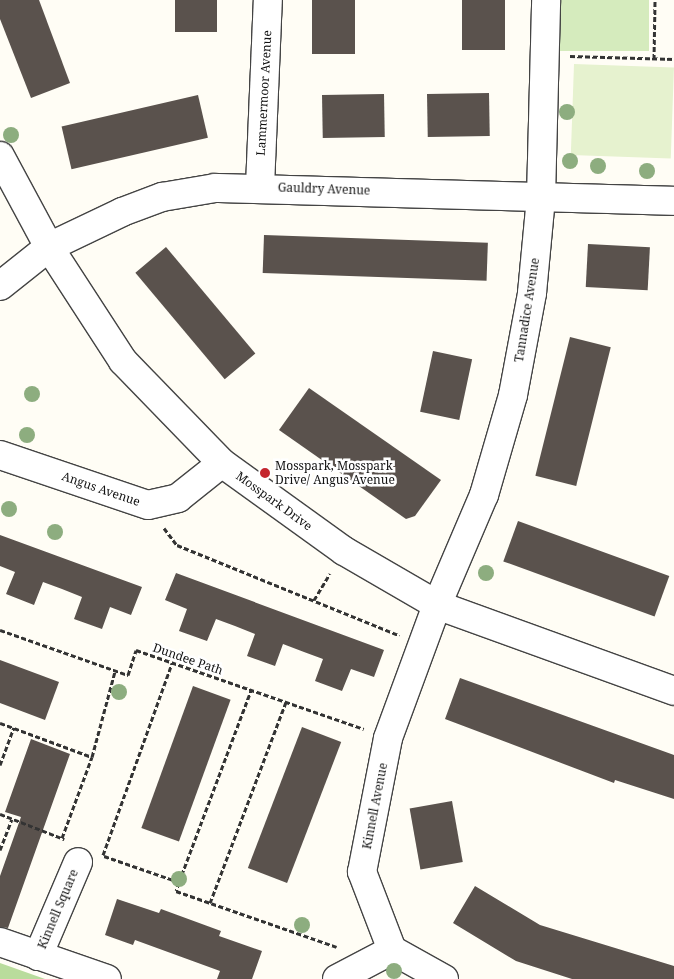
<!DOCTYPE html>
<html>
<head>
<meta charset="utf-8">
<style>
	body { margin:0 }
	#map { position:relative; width:674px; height:979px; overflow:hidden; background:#fffdf5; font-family:"Noto Serif",serif }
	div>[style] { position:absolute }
	.green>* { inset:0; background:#d5ebbd; transform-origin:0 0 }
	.forest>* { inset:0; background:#b9dc9c }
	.pitch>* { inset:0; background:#e6f2cf; transform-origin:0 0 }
	.building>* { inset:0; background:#5a524d; transform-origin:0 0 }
	.path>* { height:3px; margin-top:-1.5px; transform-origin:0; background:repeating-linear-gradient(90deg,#333 0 5px,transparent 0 7.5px) }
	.roads { filter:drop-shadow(1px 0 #444) drop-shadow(-1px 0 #444) drop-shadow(0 1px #444) drop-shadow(0 -1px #444) }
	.minor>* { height:28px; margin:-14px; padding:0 14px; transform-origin:14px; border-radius:14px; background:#fff }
	.trees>* { width:16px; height:16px; margin:-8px; border-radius:50%; background:#8dad7f }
	.dots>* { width:14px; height:14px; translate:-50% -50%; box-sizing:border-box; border:2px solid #fff; border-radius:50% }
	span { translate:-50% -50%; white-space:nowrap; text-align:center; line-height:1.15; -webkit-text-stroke:5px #fff; paint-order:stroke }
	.street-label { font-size:12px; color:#111 }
	.poi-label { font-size:12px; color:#111 }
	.left { translate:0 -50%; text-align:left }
</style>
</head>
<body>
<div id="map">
	<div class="green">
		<div style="left:559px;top:0;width:90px;height:51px"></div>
	</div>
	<div class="forest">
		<div style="clip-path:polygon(0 963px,45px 979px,0 979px)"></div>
	</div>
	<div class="pitch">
		<div style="left:574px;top:64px;width:100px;height:91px;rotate:2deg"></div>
	</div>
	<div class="building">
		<div style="clip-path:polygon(0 0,39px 0,70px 83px,31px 98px,0 19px)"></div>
		<div style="left:175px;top:0;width:42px;height:32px"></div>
		<div style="left:312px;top:0;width:43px;height:54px"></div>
		<div style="left:462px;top:0;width:43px;height:50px"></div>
		<div style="left:489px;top:93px;width:43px;height:62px;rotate:89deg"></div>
		<div style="left:384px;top:94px;width:43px;height:62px;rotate:89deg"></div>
		<div style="left:198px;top:95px;width:44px;height:140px;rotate:77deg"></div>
		<div style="left:264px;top:235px;width:224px;height:38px;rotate:2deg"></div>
		<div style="left:588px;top:244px;width:62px;height:43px;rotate:3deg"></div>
		<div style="left:166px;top:247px;width:139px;height:40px;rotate:50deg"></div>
		<div style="left:570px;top:337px;width:42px;height:143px;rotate:14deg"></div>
		<div style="left:433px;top:351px;width:40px;height:62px;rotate:12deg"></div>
		<div style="clip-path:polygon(309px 388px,441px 480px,415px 516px,406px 519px,279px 430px)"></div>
		<div style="left:518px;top:521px;width:161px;height:43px;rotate:20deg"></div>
		<div style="clip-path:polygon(0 535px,142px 587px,131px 615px,110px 607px,102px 629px,74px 619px,82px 597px,62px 589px,43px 582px,34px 605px,6px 594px,15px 572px,0 566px)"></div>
		<div style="clip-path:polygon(176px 573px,384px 650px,374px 677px,351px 669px,342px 691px,315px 681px,323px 659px,304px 652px,283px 644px,275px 666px,247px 656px,255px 634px,235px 626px,216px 619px,207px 641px,179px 631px,187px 609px,165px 600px)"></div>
		<div style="clip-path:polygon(0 660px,59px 682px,45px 720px,0 703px)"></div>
		<div style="clip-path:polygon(460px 678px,674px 755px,674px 799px,615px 780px,614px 783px,445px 719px)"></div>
		<div style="left:193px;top:686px;width:40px;height:151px;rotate:20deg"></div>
		<div style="left:302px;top:727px;width:42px;height:151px;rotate:21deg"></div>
		<div style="clip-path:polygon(31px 739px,70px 754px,8px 928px,0 927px,0 876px,21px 817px,5px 812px)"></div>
		<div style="left:452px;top:801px;width:62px;height:43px;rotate:80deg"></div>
		<div style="clip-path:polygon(475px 886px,540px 925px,674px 966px,674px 979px,572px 979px,516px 961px,453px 923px)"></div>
		<div style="clip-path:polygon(117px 899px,159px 913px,161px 909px,221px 931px,219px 936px,262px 951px,252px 979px,217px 979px,220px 971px,135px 940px,133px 945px,105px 935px)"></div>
	</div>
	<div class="path">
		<div style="left:570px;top:56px;width:104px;rotate:1.7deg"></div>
		<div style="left:654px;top:59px;width:59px;rotate:-89deg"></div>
		<div style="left:164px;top:528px;width:21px;rotate:53deg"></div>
		<div style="left:177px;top:545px;width:240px;rotate:22.1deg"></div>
		<div style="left:314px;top:600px;width:31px;rotate:-59deg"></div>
		<div style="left:0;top:630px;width:136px;rotate:19.4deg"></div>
		<div style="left:128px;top:675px;width:26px;rotate:-72deg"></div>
		<div style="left:136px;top:650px;width:241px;rotate:19.1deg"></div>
		<div style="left:0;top:723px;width:98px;rotate:20.3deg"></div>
		<div style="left:0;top:765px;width:40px;rotate:-69.8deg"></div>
		<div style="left:0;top:814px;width:69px;rotate:21.3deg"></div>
		<div style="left:62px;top:838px;width:86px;rotate:-69.7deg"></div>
		<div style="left:92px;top:757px;width:89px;rotate:-75deg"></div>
		<div style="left:0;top:850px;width:33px;rotate:-69deg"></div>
		<div style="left:103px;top:855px;width:204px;rotate:-70.2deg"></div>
		<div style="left:104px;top:856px;width:79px;rotate:19.1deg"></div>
		<div style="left:179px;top:882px;width:9px;rotate:108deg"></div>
		<div style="left:176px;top:891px;width:170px;rotate:19.2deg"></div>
		<div style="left:179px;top:882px;width:205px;rotate:-69.4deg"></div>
		<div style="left:210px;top:903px;width:215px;rotate:-69.3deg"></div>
	</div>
	<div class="roads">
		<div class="minor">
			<div style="left:0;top:156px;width:103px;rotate:61.7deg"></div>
			<div style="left:49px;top:247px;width:136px;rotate:57deg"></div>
			<div style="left:123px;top:361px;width:142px;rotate:45.9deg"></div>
			<div style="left:222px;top:463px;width:150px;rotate:35.8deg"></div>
			<div style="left:344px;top:551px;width:108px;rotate:30.1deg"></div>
			<div style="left:437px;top:605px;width:252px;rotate:19.9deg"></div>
			<div style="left:260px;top:187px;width:187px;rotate:-87.6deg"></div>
			<div style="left:0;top:286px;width:63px;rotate:-38.5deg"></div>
			<div style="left:49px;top:247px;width:81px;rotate:-25.6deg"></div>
			<div style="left:122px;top:212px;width:43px;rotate:-20.6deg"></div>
			<div style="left:162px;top:197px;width:54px;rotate:-9.6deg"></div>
			<div style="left:215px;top:188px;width:459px;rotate:1.6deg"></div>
			<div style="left:0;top:455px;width:156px;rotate:18.7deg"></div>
			<div style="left:148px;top:505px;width:31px;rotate:-13deg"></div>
			<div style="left:178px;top:498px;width:56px;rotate:-38.5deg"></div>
			<div style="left:0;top:942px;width:113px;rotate:19.1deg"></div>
			<div style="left:38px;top:956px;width:102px;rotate:-66.9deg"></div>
			<div style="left:337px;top:979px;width:62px;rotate:-27.8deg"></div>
			<div style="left:444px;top:979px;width:60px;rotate:-150.9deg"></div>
			<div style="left:392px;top:950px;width:84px;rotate:-111deg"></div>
			<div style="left:362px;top:872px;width:136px;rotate:-79deg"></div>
			<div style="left:388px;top:738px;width:142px;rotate:-69.8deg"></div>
			<div style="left:437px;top:605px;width:120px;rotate:-66.9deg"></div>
			<div style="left:484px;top:495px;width:104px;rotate:-73.8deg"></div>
			<div style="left:513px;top:395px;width:104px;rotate:-79.4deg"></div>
			<div style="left:532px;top:293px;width:96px;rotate:-84.6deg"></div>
			<div style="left:541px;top:197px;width:197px;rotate:-88.5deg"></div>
		</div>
	</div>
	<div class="trees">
		<div style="left:567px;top:112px"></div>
		<div style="left:11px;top:135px"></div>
		<div style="left:570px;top:161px"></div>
		<div style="left:598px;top:166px"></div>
		<div style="left:647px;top:171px"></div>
		<div style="left:32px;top:394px"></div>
		<div style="left:27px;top:435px"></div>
		<div style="left:9px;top:509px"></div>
		<div style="left:55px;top:532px"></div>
		<div style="left:486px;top:573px"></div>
		<div style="left:119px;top:692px"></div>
		<div style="left:179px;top:879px"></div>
		<div style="left:302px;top:925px"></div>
		<div style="left:394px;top:971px"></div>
	</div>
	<div class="dots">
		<div style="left:265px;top:473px;background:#c4262e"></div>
	</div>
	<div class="street-label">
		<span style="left:264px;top:93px;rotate:-87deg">Lammermoor Avenue</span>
		<span style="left:324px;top:189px;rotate:2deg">Gauldry Avenue</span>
		<span style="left:527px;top:310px;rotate:-81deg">Tannadice Avenue</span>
		<span style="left:101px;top:489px;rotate:19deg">Angus Avenue</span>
		<span style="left:274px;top:501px;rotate:36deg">Mosspark Drive</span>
		<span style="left:188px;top:659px;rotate:19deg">Dundee Path</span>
		<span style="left:375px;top:806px;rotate:-79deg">Kinnell Avenue</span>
		<span style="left:58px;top:909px;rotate:-67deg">Kinnell Square</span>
	</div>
	<div class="poi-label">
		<span class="left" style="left:275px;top:473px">Mosspark, Mosspark<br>Drive/ Angus Avenue</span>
	</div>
</div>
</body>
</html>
